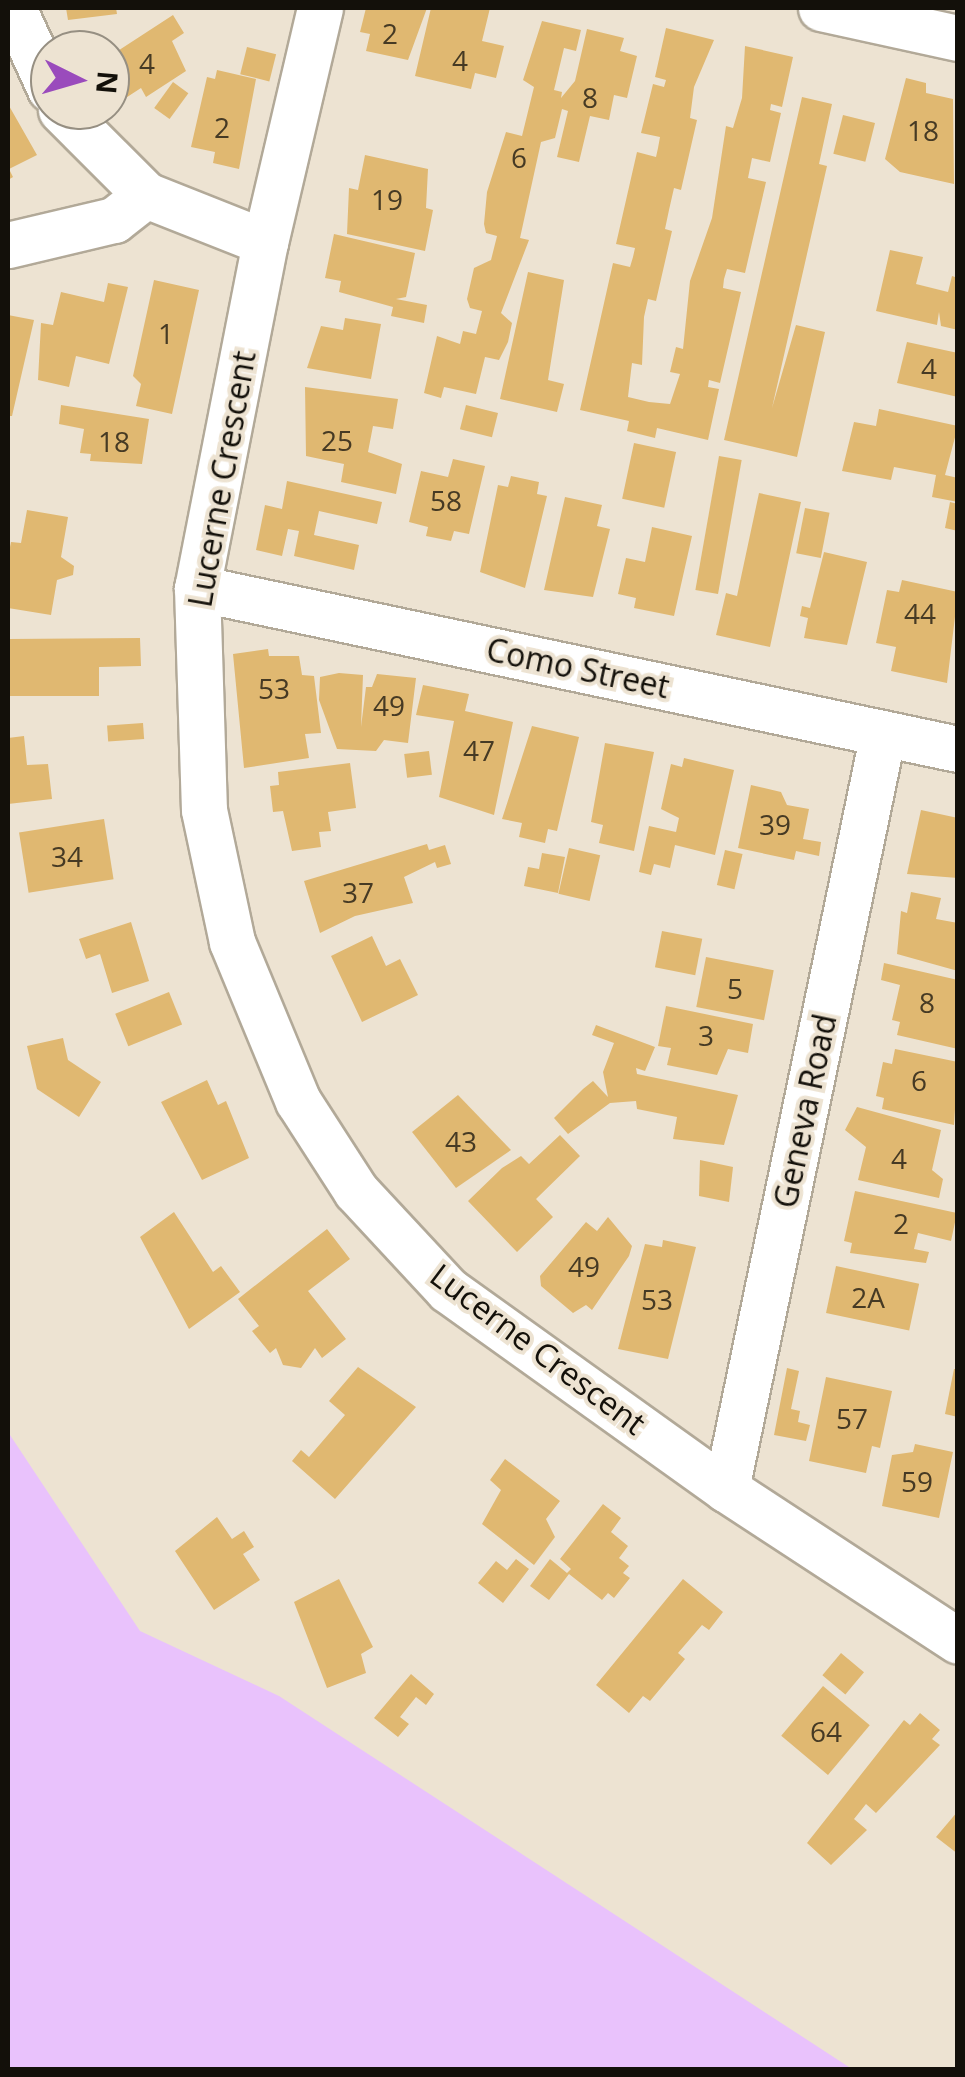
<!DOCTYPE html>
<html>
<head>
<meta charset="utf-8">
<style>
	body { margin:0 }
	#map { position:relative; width:965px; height:2077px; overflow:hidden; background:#ede3d2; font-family:"Open Sans",sans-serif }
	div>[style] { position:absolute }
	.green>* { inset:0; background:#e9c2fc }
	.building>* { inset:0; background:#e0b871; transform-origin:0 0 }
	.roads { filter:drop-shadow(2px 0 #b2a998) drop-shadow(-2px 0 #b2a998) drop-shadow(0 2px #b2a998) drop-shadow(0 -2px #b2a998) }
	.minor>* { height:45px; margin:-22.5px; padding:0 22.5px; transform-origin:22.5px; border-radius:22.5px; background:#fff }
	span { translate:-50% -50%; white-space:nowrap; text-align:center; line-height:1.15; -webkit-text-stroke:8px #ede3d2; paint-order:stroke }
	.number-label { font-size:28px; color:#463a24 }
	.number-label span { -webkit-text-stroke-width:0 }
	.street-label { font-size:32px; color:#13100a }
	.frame { position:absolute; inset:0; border:10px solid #13100a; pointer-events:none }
	.north { position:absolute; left:30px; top:30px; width:100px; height:100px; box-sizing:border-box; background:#ede3d2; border:2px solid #968f82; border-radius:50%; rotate:95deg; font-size:28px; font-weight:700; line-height:40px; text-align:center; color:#13100a }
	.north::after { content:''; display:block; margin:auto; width:35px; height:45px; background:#9a4bbc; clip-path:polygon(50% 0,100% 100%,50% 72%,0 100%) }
</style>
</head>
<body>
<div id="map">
	<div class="green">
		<div style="clip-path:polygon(8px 1432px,140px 1631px,279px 1696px,852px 2069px,8px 2069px)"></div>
	</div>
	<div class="building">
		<div style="clip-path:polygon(66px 8px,116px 8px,117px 14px,68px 20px)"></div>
		<div style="clip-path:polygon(366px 8px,427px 8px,408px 60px,366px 51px,370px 34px,360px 32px)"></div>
		<div style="clip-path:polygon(431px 8px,490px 8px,482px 41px,504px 46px,496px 78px,475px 73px,471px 89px,415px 76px)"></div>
		<div style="clip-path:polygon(173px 15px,184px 33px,172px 41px,186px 71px,146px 97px,141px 88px,121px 101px,110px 84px,110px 56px)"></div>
		<div style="clip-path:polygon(542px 21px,581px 30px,576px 51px,564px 48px,554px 90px,562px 92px,561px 98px,575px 81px,587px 29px,624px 38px,620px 51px,637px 56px,627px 98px,614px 95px,609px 120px,590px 116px,579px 162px,557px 157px,568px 111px,562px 109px,555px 138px,541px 142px,520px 238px,529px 240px,501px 313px,512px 323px,508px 342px,499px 360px,485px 357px,476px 394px,444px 387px,441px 398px,424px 393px,437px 336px,460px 344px,463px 331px,476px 334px,482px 311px,470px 308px,467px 299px,474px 268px,491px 260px,497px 236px,486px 233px,484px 224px,487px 192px,506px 132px,522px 136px,534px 87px,523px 80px)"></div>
		<div style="clip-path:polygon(666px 28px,714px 40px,694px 87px,690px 118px,697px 120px,681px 190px,674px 188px,669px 210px,665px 229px,672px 231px,656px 301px,648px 299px,644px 317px,642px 365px,632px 363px,631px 371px,628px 397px,649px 402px,670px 404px,680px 374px,670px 372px,676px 347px,683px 349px,690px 281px,712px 218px,726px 126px,733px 128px,742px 98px,745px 46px,793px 57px,782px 107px,771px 104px,770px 110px,781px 113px,770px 162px,752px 158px,748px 178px,766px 182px,745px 273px,727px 269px,724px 279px,723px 288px,741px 292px,720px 383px,709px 380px,708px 387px,719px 389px,708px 440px,657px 428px,655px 438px,627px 431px,629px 421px,580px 410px,613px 263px,630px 267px,633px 257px,635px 248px,616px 244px,637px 152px,656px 157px,658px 148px,660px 137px,641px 133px,653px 84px,664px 87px,666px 80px,655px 77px)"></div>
		<div style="left:247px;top:47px;width:30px;height:28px;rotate:14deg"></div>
		<div style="clip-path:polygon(217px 70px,256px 79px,239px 169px,213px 163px,215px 152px,191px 147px,207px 77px,215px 79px)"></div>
		<div style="clip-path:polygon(906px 78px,926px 83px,926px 93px,953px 99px,954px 184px,900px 172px,885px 159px)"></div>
		<div style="left:173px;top:82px;width:19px;height:32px;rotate:36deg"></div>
		<div style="clip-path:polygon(802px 97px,832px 104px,819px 164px,827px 166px,772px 408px,796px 325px,825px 332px,797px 457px,724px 440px)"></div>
		<div style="clip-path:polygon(8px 104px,37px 155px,9px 169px,13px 177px,8px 180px)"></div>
		<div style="left:843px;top:115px;width:33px;height:40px;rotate:14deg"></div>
		<div style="clip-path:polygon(365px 155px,428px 169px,426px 208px,433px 210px,425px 251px,347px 234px,349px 188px,358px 190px)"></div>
		<div style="clip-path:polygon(334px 234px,415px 253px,406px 297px,396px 299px,427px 305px,424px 323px,391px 316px,393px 307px,339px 292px,341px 281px,325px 278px)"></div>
		<div style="clip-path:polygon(890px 250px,923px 257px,916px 284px,948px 292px,952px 276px,958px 278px,958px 330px,941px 326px,939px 312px,937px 325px,876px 311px)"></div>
		<div style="clip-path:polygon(528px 272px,564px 280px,548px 380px,564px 384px,557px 412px,500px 399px)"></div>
		<div style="clip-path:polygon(154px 280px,199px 290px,172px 414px,136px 406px,141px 384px,133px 376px)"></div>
		<div style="clip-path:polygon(108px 283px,128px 287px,109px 364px,76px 356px,69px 387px,38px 380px,41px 323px,53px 325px,61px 292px,104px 302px)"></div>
		<div style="clip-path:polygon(8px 315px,34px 320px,12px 416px,8px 416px)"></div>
		<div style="clip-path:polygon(345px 318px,381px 324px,371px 379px,307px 368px,321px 326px,343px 330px)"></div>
		<div style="clip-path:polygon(907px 342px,958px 353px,958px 397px,897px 383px)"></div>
		<div style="clip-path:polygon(305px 387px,398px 399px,393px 429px,373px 426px,368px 452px,402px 464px,396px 494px,341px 482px,344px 464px,306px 456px)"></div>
		<div style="clip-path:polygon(61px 405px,149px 419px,142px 464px,90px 461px,91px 454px,80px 453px,84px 429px,59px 424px)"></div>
		<div style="left:466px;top:405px;width:33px;height:25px;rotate:14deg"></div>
		<div style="clip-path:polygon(879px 409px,958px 426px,945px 475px,958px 478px,958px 502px,932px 497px,936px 475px,894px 467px,891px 480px,842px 471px,854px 422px,876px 426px)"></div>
		<div style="left:634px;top:443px;width:43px;height:57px;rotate:12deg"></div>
		<div style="left:719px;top:456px;width:23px;height:136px;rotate:10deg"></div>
		<div style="clip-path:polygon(453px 459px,485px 466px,469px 534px,454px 531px,451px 541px,426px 536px,428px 527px,409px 522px,421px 471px,448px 477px)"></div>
		<div style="clip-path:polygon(511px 476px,539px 482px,537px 494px,547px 496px,525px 588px,480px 572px,498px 485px,508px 487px)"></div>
		<div style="clip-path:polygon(287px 481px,382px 502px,377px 524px,319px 511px,314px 535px,359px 545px,354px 570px,294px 556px,299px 531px,288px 529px,282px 556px,256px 550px,265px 505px,282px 509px)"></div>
		<div style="clip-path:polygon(759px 493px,801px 502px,770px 647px,716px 635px,726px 593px,737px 596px)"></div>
		<div style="clip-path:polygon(565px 497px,602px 505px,597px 526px,610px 529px,593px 597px,544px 590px)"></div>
		<div style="clip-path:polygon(950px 502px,958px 504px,958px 531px,945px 528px)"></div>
		<div style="left:805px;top:508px;width:25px;height:46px;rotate:11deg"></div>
		<div style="clip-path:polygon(27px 510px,68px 517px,61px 557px,74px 566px,73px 575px,57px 580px,51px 615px,8px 608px,8px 557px,11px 542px,21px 543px)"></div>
		<div style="clip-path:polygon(652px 527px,692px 536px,674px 616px,634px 608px,636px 598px,618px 594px,626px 558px,645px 562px)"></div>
		<div style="clip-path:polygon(824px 552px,867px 562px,847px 645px,804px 638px,808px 618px,800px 616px,802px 606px,810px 608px)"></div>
		<div style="clip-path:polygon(902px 580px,958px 592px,947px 683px,891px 671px,896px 647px,876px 643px,887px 590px,899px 592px)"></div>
		<div style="clip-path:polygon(140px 638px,141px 666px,99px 667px,99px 696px,8px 696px,8px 639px)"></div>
		<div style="clip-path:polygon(268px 649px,269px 656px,299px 656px,302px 675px,314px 676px,321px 733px,305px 734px,309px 758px,244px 768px,233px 654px)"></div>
		<div style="clip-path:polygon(339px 673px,363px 675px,361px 727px,366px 687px,372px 687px,377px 674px,416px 678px,408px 743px,384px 740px,376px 751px,337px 749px,319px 700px,320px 677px)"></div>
		<div style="clip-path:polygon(423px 685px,469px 694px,465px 711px,513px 722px,494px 815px,439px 797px,454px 721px,416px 715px)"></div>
		<div style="left:143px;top:723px;width:16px;height:36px;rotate:86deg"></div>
		<div style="clip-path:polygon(532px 726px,579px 737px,557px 831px,548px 829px,545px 843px,519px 837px,522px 823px,502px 819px)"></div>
		<div style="clip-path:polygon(24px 736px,27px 765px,48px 764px,52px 799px,8px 804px,8px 738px)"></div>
		<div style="clip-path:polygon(605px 743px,654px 752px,634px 851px,599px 843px,603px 825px,591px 822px)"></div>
		<div style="left:429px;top:751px;width:24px;height:25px;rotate:83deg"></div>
		<div style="clip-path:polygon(684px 758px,734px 770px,715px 855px,675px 845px,670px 868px,654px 864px,651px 875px,639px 872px,649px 826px,676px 832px,679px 818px,661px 809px,671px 764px,682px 767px)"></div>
		<div style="clip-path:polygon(350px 763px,356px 808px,328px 812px,331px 831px,319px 832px,321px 847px,292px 851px,283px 811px,273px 812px,270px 786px,279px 785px,278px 772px)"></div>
		<div style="clip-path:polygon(751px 785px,781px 792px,787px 805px,809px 809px,803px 839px,821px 842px,819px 856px,796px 851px,794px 860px,738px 848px)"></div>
		<div style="clip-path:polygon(921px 810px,958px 818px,958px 878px,907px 874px)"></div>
		<div style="left:104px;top:819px;width:61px;height:86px;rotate:81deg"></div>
		<div style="clip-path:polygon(427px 844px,429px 850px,445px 845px,451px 864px,437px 868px,435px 862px,404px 877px,413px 903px,355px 916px,320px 933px,304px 881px)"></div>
		<div style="left:569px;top:848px;width:32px;height:47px;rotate:13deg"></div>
		<div style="left:725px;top:850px;width:18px;height:36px;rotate:13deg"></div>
		<div style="clip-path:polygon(542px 853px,565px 857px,558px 893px,524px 886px,528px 867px,539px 869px)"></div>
		<div style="clip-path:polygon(911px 892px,941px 898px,936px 919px,958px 923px,958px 971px,897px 954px,901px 911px,907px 913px)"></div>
		<div style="clip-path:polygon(131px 922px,149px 981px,112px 993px,100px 954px,86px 959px,79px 939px)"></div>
		<div style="left:662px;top:931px;width:41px;height:37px;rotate:11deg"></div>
		<div style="clip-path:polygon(372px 936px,386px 966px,400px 959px,418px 995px,362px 1022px,331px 956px)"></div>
		<div style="left:706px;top:957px;width:69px;height:51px;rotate:11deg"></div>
		<div style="clip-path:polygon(884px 963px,958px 980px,958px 1049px,897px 1035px,900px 1022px,892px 1020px,900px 985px,881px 980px)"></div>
		<div style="left:169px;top:992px;width:35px;height:58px;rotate:68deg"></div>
		<div style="clip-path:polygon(666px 1006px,753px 1024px,748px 1053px,728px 1049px,717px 1075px,667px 1065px,671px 1048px,658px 1046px)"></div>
		<div style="clip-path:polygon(596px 1025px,655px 1047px,645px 1071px,636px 1068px,637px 1074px,738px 1095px,724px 1145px,673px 1139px,677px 1117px,637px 1109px,636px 1101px,610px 1103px,568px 1134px,554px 1118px,583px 1089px,593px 1081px,608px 1097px,603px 1072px,614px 1043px,592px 1035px)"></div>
		<div style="clip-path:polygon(63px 1038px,68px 1060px,101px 1082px,79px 1117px,37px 1089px,27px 1046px)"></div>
		<div style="clip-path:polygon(895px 1049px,958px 1062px,954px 1125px,882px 1109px,884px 1098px,876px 1096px,883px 1062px,892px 1064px)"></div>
		<div style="clip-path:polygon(207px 1080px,218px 1105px,226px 1101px,249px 1158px,202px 1180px,161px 1102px)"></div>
		<div style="clip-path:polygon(458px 1095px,511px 1150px,456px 1188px,412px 1132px)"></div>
		<div style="clip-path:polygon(857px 1107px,941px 1130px,932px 1170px,943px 1179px,939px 1198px,858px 1180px,866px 1147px,845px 1130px)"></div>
		<div style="clip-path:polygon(560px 1135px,580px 1156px,536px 1199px,553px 1217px,517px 1252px,468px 1201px,502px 1168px,521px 1156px,529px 1164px)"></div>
		<div style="clip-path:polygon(700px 1160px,733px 1167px,729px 1202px,699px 1196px)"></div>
		<div style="clip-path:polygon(855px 1191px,957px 1213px,951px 1241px,918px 1233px,914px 1249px,929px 1252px,926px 1263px,850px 1253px,852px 1243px,844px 1241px)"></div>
		<div style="clip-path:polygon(174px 1212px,213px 1272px,221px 1266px,240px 1292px,189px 1329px,140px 1237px)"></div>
		<div style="clip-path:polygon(608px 1217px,632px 1246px,629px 1256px,592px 1310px,586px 1305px,573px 1313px,541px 1286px,540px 1276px,586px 1222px,597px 1231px)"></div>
		<div style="clip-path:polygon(327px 1229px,350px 1259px,308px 1291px,346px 1339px,322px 1358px,315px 1348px,301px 1368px,283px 1365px,276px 1348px,270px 1353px,252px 1331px,259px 1326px,238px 1299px)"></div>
		<div style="clip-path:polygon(663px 1240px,696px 1247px,668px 1359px,618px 1349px,645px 1244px,662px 1247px)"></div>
		<div style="left:836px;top:1266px;width:85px;height:48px;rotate:12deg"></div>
		<div style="clip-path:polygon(358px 1367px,416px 1407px,335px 1499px,292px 1461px,301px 1450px,309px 1457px,345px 1415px,329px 1401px)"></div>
		<div style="clip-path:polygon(787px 1368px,799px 1371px,791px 1409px,800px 1411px,798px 1422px,810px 1425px,806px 1441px,774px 1435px)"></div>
		<div style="clip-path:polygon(954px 1369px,958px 1369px,958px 1417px,945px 1414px)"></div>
		<div style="clip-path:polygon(826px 1377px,892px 1391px,880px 1448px,872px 1446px,866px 1473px,809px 1461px)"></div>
		<div style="clip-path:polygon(915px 1444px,953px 1452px,939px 1518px,882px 1506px,892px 1455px,913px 1452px)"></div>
		<div style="clip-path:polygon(505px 1459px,560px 1501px,546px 1519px,555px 1537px,534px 1565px,482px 1524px,501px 1490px,490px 1480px)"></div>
		<div style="clip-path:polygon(603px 1504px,621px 1518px,611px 1532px,628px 1546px,619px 1558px,629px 1566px,623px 1573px,630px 1578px,614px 1598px,608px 1593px,602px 1600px,569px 1574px,549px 1600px,530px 1586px,550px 1559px,567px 1573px,571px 1569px,560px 1559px)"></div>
		<div style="clip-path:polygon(217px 1517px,232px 1539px,244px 1531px,254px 1547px,243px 1554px,260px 1580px,214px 1610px,175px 1551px)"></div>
		<div style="clip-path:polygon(516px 1559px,529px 1569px,503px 1603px,478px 1583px,496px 1561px,507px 1570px)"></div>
		<div style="clip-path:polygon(339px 1579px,373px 1647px,361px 1654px,366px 1673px,327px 1688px,294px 1602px)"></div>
		<div style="clip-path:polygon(683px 1579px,723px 1612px,709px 1630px,702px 1625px,678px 1653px,685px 1659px,650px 1701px,643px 1696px,629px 1713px,596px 1685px)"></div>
		<div style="left:841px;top:1653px;width:30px;height:29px;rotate:40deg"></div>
		<div style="clip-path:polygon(411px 1674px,434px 1694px,426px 1705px,416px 1697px,400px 1717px,409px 1724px,398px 1737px,374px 1718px)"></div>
		<div style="left:823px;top:1686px;width:61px;height:65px;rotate:40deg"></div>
		<div style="clip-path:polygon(920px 1713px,940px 1730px,932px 1739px,940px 1745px,876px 1813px,866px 1804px,854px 1819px,867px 1830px,831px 1865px,807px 1843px,904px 1720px,910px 1725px)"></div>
		<div style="clip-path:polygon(958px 1811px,958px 1854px,936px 1837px)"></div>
	</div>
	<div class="roads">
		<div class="minor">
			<div style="left:13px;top:8px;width:89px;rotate:65.4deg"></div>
			<div style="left:320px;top:8px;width:240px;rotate:103.2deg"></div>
			<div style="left:265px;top:242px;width:353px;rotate:101.1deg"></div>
			<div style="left:197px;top:588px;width:222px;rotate:88.2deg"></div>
			<div style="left:204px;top:810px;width:135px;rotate:78deg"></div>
			<div style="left:232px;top:942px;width:172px;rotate:67.5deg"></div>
			<div style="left:298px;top:1101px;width:107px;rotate:57.2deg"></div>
			<div style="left:356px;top:1191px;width:135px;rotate:47.1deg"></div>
			<div style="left:448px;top:1290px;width:342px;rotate:35.6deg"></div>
			<div style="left:726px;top:1489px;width:277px;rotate:33.2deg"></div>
			<div style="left:821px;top:8px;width:140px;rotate:12.4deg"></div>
			<div style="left:61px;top:110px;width:120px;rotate:45deg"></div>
			<div style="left:146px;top:195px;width:128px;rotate:21.6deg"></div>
			<div style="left:8px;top:245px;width:109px;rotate:-13.3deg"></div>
			<div style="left:114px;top:220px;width:41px;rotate:-38deg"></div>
			<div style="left:197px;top:588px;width:778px;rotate:11.95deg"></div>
			<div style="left:726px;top:1489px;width:772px;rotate:-78.27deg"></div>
		</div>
	</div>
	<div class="number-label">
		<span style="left:390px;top:33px">2</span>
		<span style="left:460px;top:60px">4</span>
		<span style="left:147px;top:63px">4</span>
		<span style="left:590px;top:97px">8</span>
		<span style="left:222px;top:127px">2</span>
		<span style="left:923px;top:130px">18</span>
		<span style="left:519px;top:157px">6</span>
		<span style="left:387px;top:199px">19</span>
		<span style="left:166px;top:333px">1</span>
		<span style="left:929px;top:368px">4</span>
		<span style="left:337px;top:440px">25</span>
		<span style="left:114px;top:441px">18</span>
		<span style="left:446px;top:500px">58</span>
		<span style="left:920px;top:613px">44</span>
		<span style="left:274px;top:688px">53</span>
		<span style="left:389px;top:705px">49</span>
		<span style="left:479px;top:750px">47</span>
		<span style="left:775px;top:824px">39</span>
		<span style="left:67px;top:856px">34</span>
		<span style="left:358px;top:892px">37</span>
		<span style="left:735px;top:988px">5</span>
		<span style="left:927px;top:1002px">8</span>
		<span style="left:706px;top:1035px">3</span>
		<span style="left:919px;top:1080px">6</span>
		<span style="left:461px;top:1141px">43</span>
		<span style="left:899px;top:1158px">4</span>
		<span style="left:901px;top:1223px">2</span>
		<span style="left:584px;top:1266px">49</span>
		<span style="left:868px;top:1297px">2A</span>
		<span style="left:657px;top:1299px">53</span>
		<span style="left:852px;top:1418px">57</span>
		<span style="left:917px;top:1481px">59</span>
		<span style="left:826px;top:1731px">64</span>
	</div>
	<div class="street-label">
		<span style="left:222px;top:479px;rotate:-80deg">Lucerne Crescent</span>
		<span style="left:578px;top:668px;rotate:12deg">Como Street</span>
		<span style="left:805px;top:1111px;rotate:-78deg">Geneva Road</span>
		<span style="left:538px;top:1349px;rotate:37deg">Lucerne Crescent</span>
	</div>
	<div class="frame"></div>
	<div class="north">N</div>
</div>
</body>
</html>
